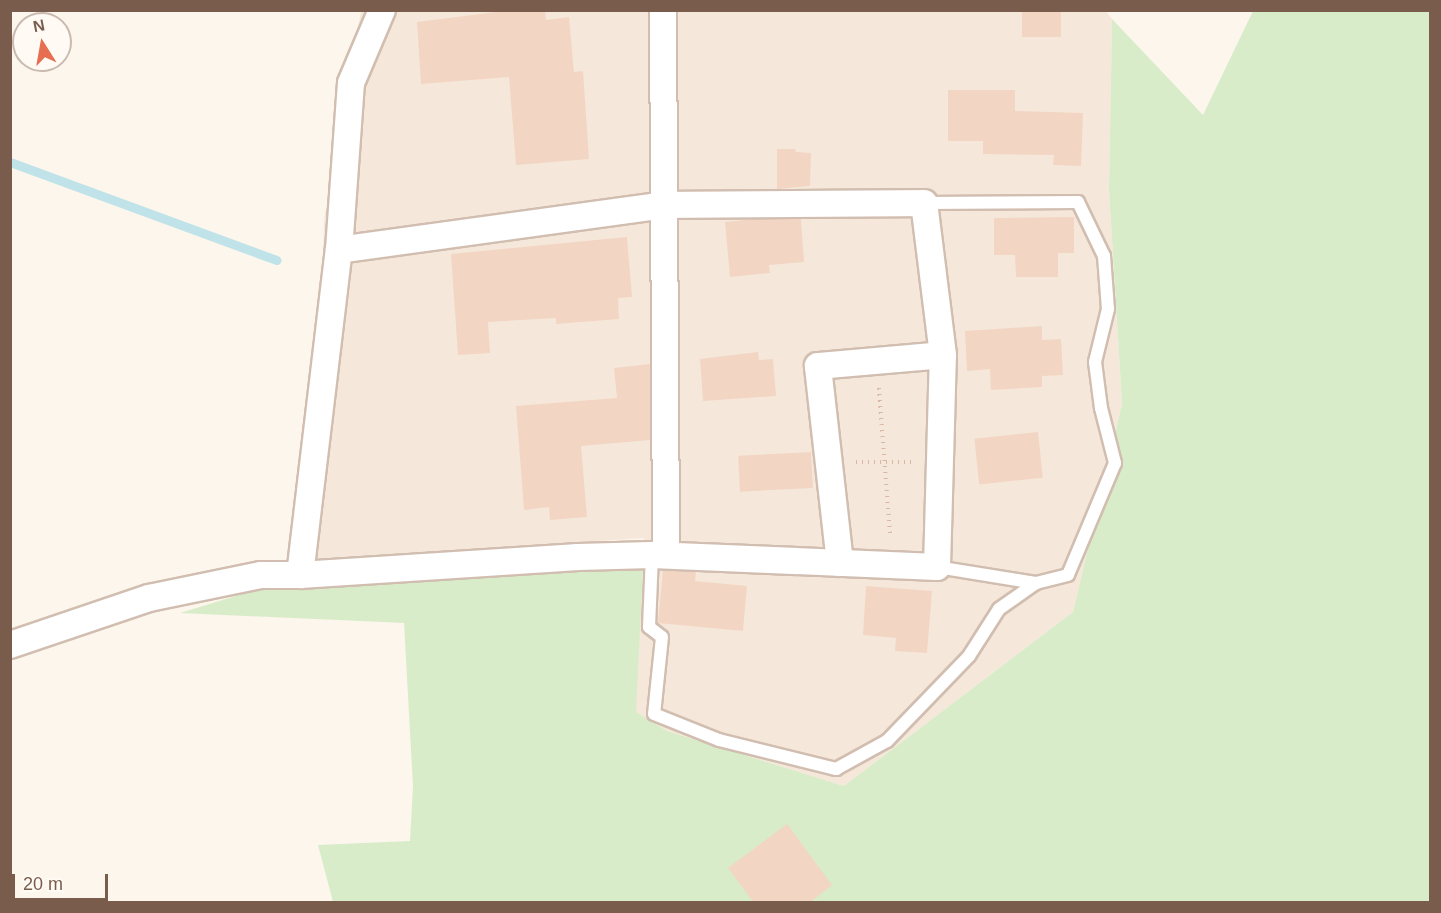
<!DOCTYPE html>
<html>
<head>
<meta charset="utf-8">
<style>
	body { margin:0 }
	#map { position:relative; width:1441px; height:913px; overflow:hidden; background:#fdf6ec; font-family:Helvetica,sans-serif }
	div>[style] { position:absolute }
	.residential>* { inset:0; background:#f5e8da }
	.green>* { inset:0; background:#d8ecc9 }
	.stream>* { height:9px; margin:-4.5px; padding:0 4.5px; transform-origin:4.5px; border-radius:4.5px; background:#bfe3e8 }
	.building>* { inset:0; background:#f3d5c3; transform-origin:0 0 }
	.path>* { height:4px; margin-top:-2px; transform-origin:0; background:repeating-linear-gradient(90deg,#d9b8a5 0 1.5px,transparent 0 6px) }
	.roads { filter:drop-shadow(2px 0 #d1beb0) drop-shadow(-2px 0 #d1beb0) drop-shadow(0 2px #d1beb0) drop-shadow(0 -2px #d1beb0) }
	.lane>* { height:12px; margin:-6px; padding:0 6px; transform-origin:6px; border-radius:6px; background:#fff }
	.street>* { height:26px; margin:-13px; padding:0 13px; transform-origin:13px; border-radius:13px; background:#fff }
	span { translate:-50% -50%; white-space:nowrap; text-align:center; line-height:1.15; -webkit-text-stroke:4.5px #fffaf3; paint-order:stroke }
	.frame { position:absolute; inset:0; border:12px solid #7a5c4d; pointer-events:none }
	.north { position:absolute; left:12px; top:12px; width:60px; height:60px; box-sizing:border-box; background:#fffaf3; border:2px solid #cabbb1; border-radius:50%; rotate:349deg; font-size:16px; font-weight:700; line-height:24px; text-align:center; color:#7a5c4d }
	.north::after { content:''; display:block; margin:auto; width:21px; height:27px; background:#e76f51; clip-path:polygon(50% 0,100% 100%,50% 72%,0 100%) }
	.scale { position:absolute; left:12px; top:874px; width:96px; height:27px; box-sizing:border-box; border:3px solid #7a5c4d; border-top:0; padding-left:8px; font-size:18px; line-height:21px; white-space:nowrap; color:#7a5c4d; -webkit-text-stroke:4px #fffaf3; paint-order:stroke }
</style>
</head>
<body>
<div id="map">
	<div class="residential">
		<div style="clip-path:polygon(1105px 10px,1112px 19px,1109px 190px,1122px 404px,1073px 612px,844px 786px,667px 731px,635px 712px,644px 538px,315px 560px,324px 220px,361px 11px)"></div>
	</div>
	<div class="green">
		<div style="clip-path:polygon(1253px 11px,1430px 11px,1430px 902px,333px 902px,318px 845px,410px 841px,413px 786px,404px 623px,180px 613px,262px 588px,643px 567px,636px 712px,667px 731px,844px 786px,1073px 612px,1122px 404px,1109px 190px,1112px 19px,1203px 115px)"></div>
	</div>
	<div class="stream">
		<div style="left:10px;top:162px;width:284px;rotate:20.2deg"></div>
	</div>
	<div class="building">
		<div style="clip-path:polygon(512px 10px,545px 10px,546px 20px,569px 17px,574px 72px,583px 71px,589px 159px,516px 165px,509px 77px,421px 84px,417px 22px)"></div>
		<div style="left:1022px;top:10px;width:39px;height:27px"></div>
		<div style="clip-path:polygon(948px 90px,1015px 90px,1015px 111px,1083px 113px,1081px 166px,1053px 165px,1054px 155px,983px 154px,983px 141px,948px 141px)"></div>
		<div style="clip-path:polygon(777px 149px,795px 149px,796px 152px,811px 153px,810px 186px,777px 189px)"></div>
		<div style="clip-path:polygon(1074px 217px,1074px 253px,1058px 253px,1058px 277px,1016px 277px,1015px 255px,994px 255px,994px 218px)"></div>
		<div style="clip-path:polygon(756px 219px,801px 219px,804px 262px,769px 265px,770px 273px,730px 277px,725px 222px)"></div>
		<div style="clip-path:polygon(627px 237px,632px 297px,618px 298px,619px 319px,556px 324px,556px 318px,488px 322px,490px 353px,458px 355px,451px 254px)"></div>
		<div style="clip-path:polygon(1042px 326px,1042px 340px,1061px 339px,1063px 375px,1042px 376px,1042px 387px,991px 390px,990px 369px,967px 371px,965px 331px)"></div>
		<div style="clip-path:polygon(758px 352px,759px 360px,773px 359px,776px 396px,703px 401px,700px 359px)"></div>
		<div style="clip-path:polygon(650px 364px,650px 440px,581px 446px,587px 517px,550px 520px,549px 507px,524px 510px,516px 406px,617px 398px,614px 368px)"></div>
		<div style="left:1038px;top:432px;width:46px;height:64px;rotate:84deg"></div>
		<div style="left:811px;top:452px;width:36px;height:73px;rotate:87deg"></div>
		<div style="clip-path:polygon(663px 570px,696px 572px,695px 581px,747px 586px,743px 631px,658px 623px)"></div>
		<div style="clip-path:polygon(866px 586px,932px 591px,927px 653px,895px 651px,896px 638px,863px 635px)"></div>
		<div style="clip-path:polygon(787px 824px,832px 885px,809px 903px,754px 903px,728px 868px)"></div>
	</div>
	<div class="path">
		<div style="left:879px;top:388px;width:148px;rotate:85.7deg"></div>
		<div style="left:856px;top:462px;width:56px"></div>
	</div>
	<div class="roads">
		<div class="lane">
			<div style="left:924px;top:203px;width:154px;rotate:-0.4deg"></div>
			<div style="left:1078px;top:202px;width:60px;rotate:64.3deg"></div>
			<div style="left:1104px;top:256px;width:53px;rotate:85.7deg"></div>
			<div style="left:1108px;top:309px;width:55px;rotate:103.8deg"></div>
			<div style="left:1095px;top:362px;width:46px;rotate:82.6deg"></div>
			<div style="left:1101px;top:408px;width:57px;rotate:75.7deg"></div>
			<div style="left:1115px;top:463px;width:121px;rotate:112.8deg"></div>
			<div style="left:1068px;top:575px;width:33px;rotate:166deg"></div>
			<div style="left:1036px;top:583px;width:100px;rotate:-170.8deg"></div>
			<div style="left:652px;top:555px;width:72px;rotate:92.4deg"></div>
			<div style="left:649px;top:627px;width:16px;rotate:38deg"></div>
			<div style="left:662px;top:637px;width:77px;rotate:95.9deg"></div>
			<div style="left:654px;top:714px;width:70px;rotate:21.8deg"></div>
			<div style="left:719px;top:740px;width:121px;rotate:13.9deg"></div>
			<div style="left:836px;top:769px;width:58px;rotate:-28.8deg"></div>
			<div style="left:887px;top:741px;width:118px;rotate:-46deg"></div>
			<div style="left:969px;top:656px;width:56px;rotate:-57.4deg"></div>
			<div style="left:999px;top:609px;width:45px;rotate:-35.1deg"></div>
		</div>
		<div class="street">
			<div style="left:663px;top:10px;width:545px;rotate:89.68deg"></div>
			<div style="left:840px;top:563px;width:198px;rotate:-96.4deg"></div>
			<div style="left:818px;top:366px;width:125px;rotate:-5deg"></div>
			<div style="left:300px;top:575px;width:327px;rotate:-83.2deg"></div>
			<div style="left:10px;top:645px;width:147px;rotate:-18.7deg"></div>
			<div style="left:149px;top:598px;width:114px;rotate:-11.6deg"></div>
			<div style="left:261px;top:575px;width:39px"></div>
			<div style="left:300px;top:575px;width:279px;rotate:-3.7deg"></div>
			<div style="left:578px;top:557px;width:74px;rotate:-1.5deg"></div>
			<div style="left:652px;top:555px;width:285px;rotate:2.4deg"></div>
			<div style="left:937px;top:567px;width:212px;rotate:-88.4deg"></div>
			<div style="left:943px;top:355px;width:153px;rotate:-97.1deg"></div>
			<div style="left:924px;top:203px;width:258px;rotate:179.6deg"></div>
			<div style="left:666px;top:205px;width:330px;rotate:172.2deg"></div>
			<div style="left:339px;top:250px;width:167px;rotate:-85.9deg"></div>
			<div style="left:351px;top:83px;width:79px;rotate:-67deg"></div>
		</div>
	</div>
	<div class="frame"></div>
	<div class="north">N</div>
	<div class="scale">20 m</div>
</div>
</body>
</html>
